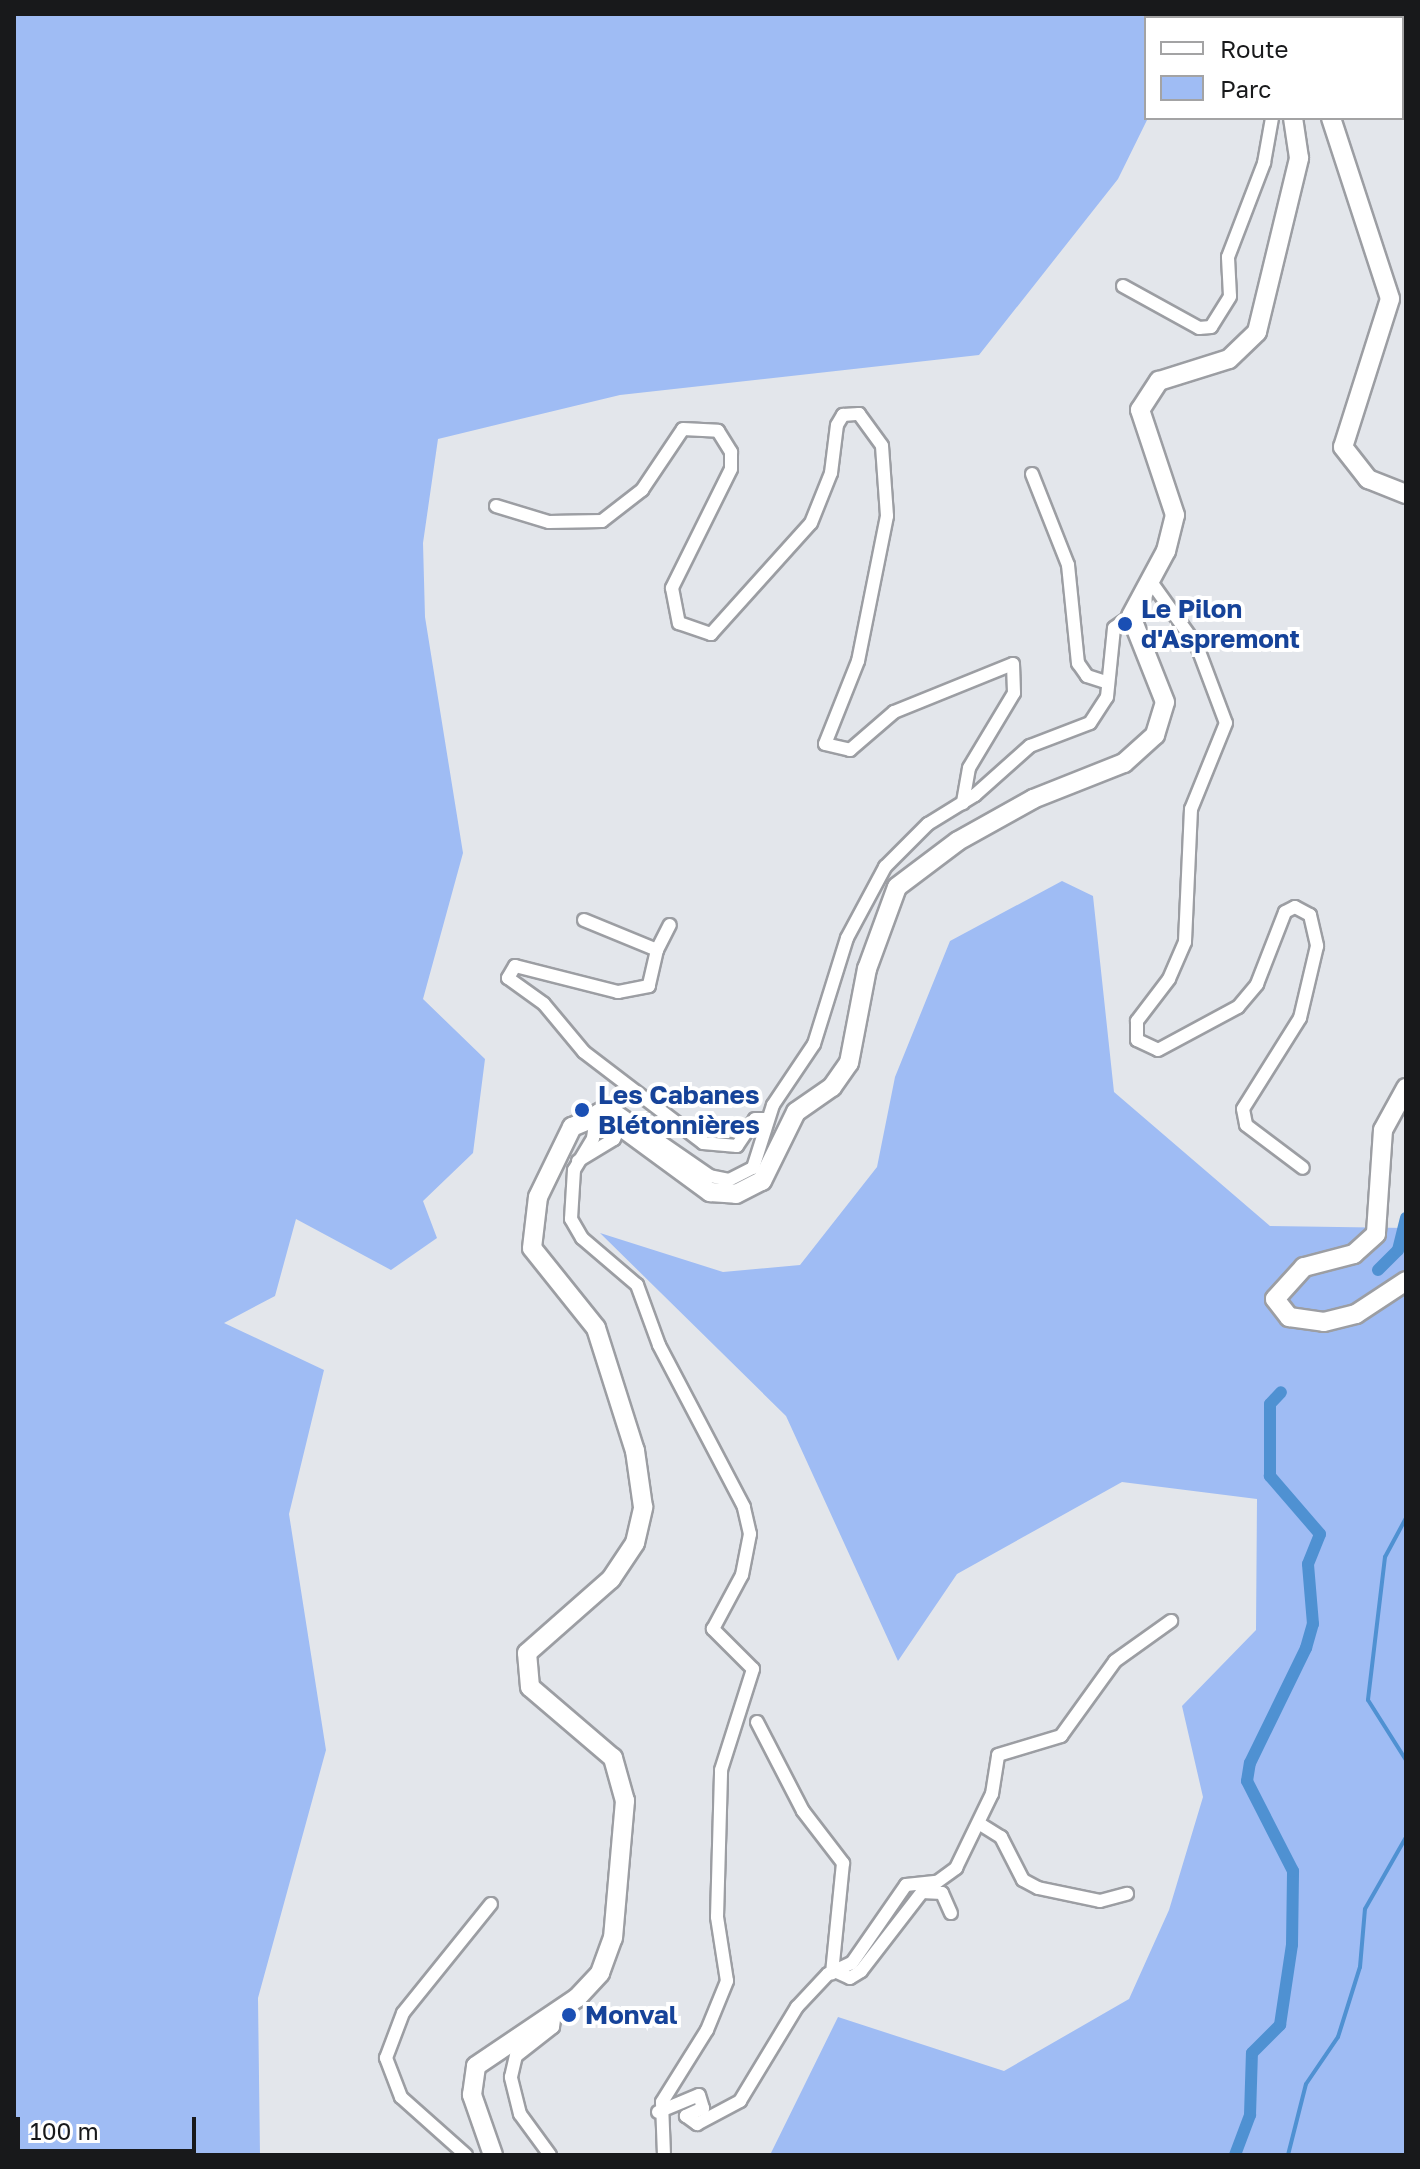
<!DOCTYPE html>
<html>
<head>
<meta charset="utf-8">
<style>
	body { margin:0 }
	#map { position:relative; width:1420px; height:2169px; overflow:hidden; background:#e3e6eb; font-family:"Golos Text",sans-serif }
	div>[style] { position:absolute }
	.green>* { inset:0; background:#9fbcf4 }
	.stream>* { height:4px; margin:-2px; padding:0 2px; transform-origin:2px; border-radius:2px; background:#4f91d2 }
	.canal>* { height:12px; margin:-6px; padding:0 6px; transform-origin:6px; border-radius:6px; background:#4f91d2 }
	.roads { filter:drop-shadow(2px 0 #9c9ea3) drop-shadow(-2px 0 #9c9ea3) drop-shadow(0 2px #9c9ea3) drop-shadow(0 -2px #9c9ea3) }
	.street>* { height:12px; margin:-6px; padding:0 6px; transform-origin:6px; border-radius:6px; background:#fff }
	.secondary>* { height:18px; margin:-9px; padding:0 9px; transform-origin:9px; border-radius:9px; background:#fff }
	.dots>* { width:22px; height:22px; translate:-50% -50%; box-sizing:border-box; border:4px solid #fff; border-radius:50% }
	span { translate:-50% -50%; white-space:nowrap; text-align:center; line-height:1.15; -webkit-text-stroke:8px #fff; paint-order:stroke }
	.transit-label { font-size:26px; color:#164399; font-weight:700 }
	.left { translate:0 -50%; text-align:left }
	.frame { position:absolute; inset:0; border:16px solid #18191b; pointer-events:none }
	.legend { position:absolute; left:1144px; top:16px; width:260px; height:104px; box-sizing:border-box; background:#fff; border:2px solid #a3a3a4; margin:0; padding:10px 14px; list-style:none; font-size:24px; color:#18191b }
	.legend li { display:flex; align-items:center; gap:16px; height:40px }
	.legend b { width:40px; border:2px solid #a3a3a4 }
	.scale { position:absolute; left:16px; top:2117px; width:180px; height:36px; box-sizing:border-box; border:4px solid #18191b; border-top:0; padding-left:10px; font-size:24px; line-height:28px; white-space:nowrap; color:#18191b; -webkit-text-stroke:6px #fff; paint-order:stroke }
</style>
</head>
<body>
<div id="map">
	<div class="green">
		<div style="clip-path:polygon(14px 14px,1200px 14px,1146px 18px,1148px 118px,1118px 179px,979px 355px,620px 395px,438px 439px,423px 543px,425px 617px,463px 853px,423px 999px,485px 1059px,473px 1153px,423px 1201px,437px 1238px,391px 1270px,296px 1219px,275px 1296px,224px 1323px,324px 1370px,289px 1514px,326px 1750px,258px 1998px,260px 2155px,14px 2155px)"></div>
		<div style="clip-path:polygon(1062px 881px,1093px 896px,1114px 1092px,1270px 1226px,1406px 1228px,1406px 2155px,770px 2155px,838px 2017px,1004px 2071px,1129px 1999px,1169px 1910px,1203px 1797px,1182px 1706px,1256px 1630px,1257px 1499px,1122px 1482px,957px 1574px,898px 1661px,786px 1416px,600px 1233px,723px 1272px,800px 1265px,877px 1167px,895px 1077px,950px 941px)"></div>
	</div>
	<div class="stream">
		<div style="left:1406px;top:1518px;width:44px;rotate:118.3deg"></div>
		<div style="left:1385px;top:1557px;width:144px;rotate:96.8deg"></div>
		<div style="left:1368px;top:1700px;width:71px;rotate:57.7deg"></div>
		<div style="left:1288px;top:2155px;width:73px;rotate:-75.8deg"></div>
		<div style="left:1306px;top:2084px;width:57px;rotate:-55.8deg"></div>
		<div style="left:1338px;top:2037px;width:73px;rotate:-72.6deg"></div>
		<div style="left:1360px;top:1967px;width:58px;rotate:-85.1deg"></div>
		<div style="left:1365px;top:1909px;width:83px;rotate:-60.3deg"></div>
	</div>
	<div class="canal">
		<div style="left:1378px;top:1270px;width:28px;rotate:-45deg"></div>
		<div style="left:1398px;top:1250px;width:33px;rotate:-76deg"></div>
		<div style="left:1235px;top:2155px;width:43px;rotate:-69.4deg"></div>
		<div style="left:1250px;top:2115px;width:62px;rotate:-88.2deg"></div>
		<div style="left:1252px;top:2053px;width:40px;rotate:-45deg"></div>
		<div style="left:1280px;top:2025px;width:81px;rotate:-81.5deg"></div>
		<div style="left:1292px;top:1945px;width:74px;rotate:-89.2deg"></div>
		<div style="left:1293px;top:1871px;width:101px;rotate:-117.1deg"></div>
		<div style="left:1247px;top:1781px;width:18px;rotate:-81deg"></div>
		<div style="left:1250px;top:1763px;width:128px;rotate:-64deg"></div>
		<div style="left:1306px;top:1648px;width:25px;rotate:-74deg"></div>
		<div style="left:1313px;top:1624px;width:60px;rotate:-94.8deg"></div>
		<div style="left:1308px;top:1564px;width:32px;rotate:-68deg"></div>
		<div style="left:1320px;top:1534px;width:77px;rotate:-130.8deg"></div>
		<div style="left:1270px;top:1476px;width:72px;rotate:-90deg"></div>
		<div style="left:1270px;top:1404px;width:16px;rotate:-47deg"></div>
	</div>
	<div class="roads">
		<div class="street">
			<div style="left:1123px;top:286px;width:87px;rotate:28.9deg"></div>
			<div style="left:1199px;top:328px;width:12px;rotate:-5deg"></div>
			<div style="left:1211px;top:327px;width:36px;rotate:-58deg"></div>
			<div style="left:1230px;top:296px;width:39px;rotate:-93deg"></div>
			<div style="left:1228px;top:257px;width:101px;rotate:-69deg"></div>
			<div style="left:1264px;top:163px;width:46px;rotate:-79.9deg"></div>
			<div style="left:1032px;top:474px;width:98px;rotate:68.4deg"></div>
			<div style="left:1068px;top:565px;width:99px;rotate:84.2deg"></div>
			<div style="left:1078px;top:663px;width:16px;rotate:55deg"></div>
			<div style="left:1087px;top:676px;width:22px;rotate:18deg"></div>
			<div style="left:496px;top:506px;width:55px;rotate:16.8deg"></div>
			<div style="left:549px;top:522px;width:53px;rotate:-1.1deg"></div>
			<div style="left:602px;top:521px;width:51px;rotate:-37.8deg"></div>
			<div style="left:642px;top:490px;width:73px;rotate:-56.1deg"></div>
			<div style="left:683px;top:429px;width:35px;rotate:3deg"></div>
			<div style="left:718px;top:431px;width:25px;rotate:58deg"></div>
			<div style="left:731px;top:452px;width:17px;rotate:90deg"></div>
			<div style="left:731px;top:469px;width:133px;rotate:116.4deg"></div>
			<div style="left:672px;top:588px;width:36px;rotate:79deg"></div>
			<div style="left:679px;top:623px;width:34px;rotate:19deg"></div>
			<div style="left:711px;top:634px;width:149px;rotate:-48deg"></div>
			<div style="left:811px;top:523px;width:54px;rotate:-68.2deg"></div>
			<div style="left:831px;top:473px;width:48px;rotate:-82.9deg"></div>
			<div style="left:837px;top:425px;width:12px;rotate:-59deg"></div>
			<div style="left:843px;top:415px;width:16px;rotate:-4deg"></div>
			<div style="left:859px;top:414px;width:39px;rotate:54deg"></div>
			<div style="left:882px;top:446px;width:70px;rotate:85.9deg"></div>
			<div style="left:887px;top:516px;width:148px;rotate:101.3deg"></div>
			<div style="left:858px;top:661px;width:89px;rotate:111.7deg"></div>
			<div style="left:825px;top:744px;width:26px;rotate:13deg"></div>
			<div style="left:850px;top:750px;width:58px;rotate:-40.8deg"></div>
			<div style="left:894px;top:712px;width:128px;rotate:-22deg"></div>
			<div style="left:1013px;top:664px;width:29px;rotate:88deg"></div>
			<div style="left:1014px;top:693px;width:87px;rotate:121deg"></div>
			<div style="left:969px;top:768px;width:36px;rotate:100deg"></div>
			<div style="left:1149px;top:579px;width:82px;rotate:54.4deg"></div>
			<div style="left:1197px;top:646px;width:82px;rotate:69.4deg"></div>
			<div style="left:1226px;top:723px;width:93px;rotate:112.1deg"></div>
			<div style="left:1191px;top:809px;width:133px;rotate:92.6deg"></div>
			<div style="left:1185px;top:942px;width:40px;rotate:113.4deg"></div>
			<div style="left:1169px;top:979px;width:53px;rotate:127.3deg"></div>
			<div style="left:1137px;top:1021px;width:19px;rotate:90deg"></div>
			<div style="left:1137px;top:1040px;width:23px;rotate:25deg"></div>
			<div style="left:1158px;top:1050px;width:91px;rotate:-28.3deg"></div>
			<div style="left:1238px;top:1007px;width:30px;rotate:-50deg"></div>
			<div style="left:1257px;top:984px;width:77px;rotate:-68.7deg"></div>
			<div style="left:1285px;top:912px;width:11px;rotate:-27deg"></div>
			<div style="left:1295px;top:907px;width:17px;rotate:28deg"></div>
			<div style="left:1310px;top:915px;width:32px;rotate:77deg"></div>
			<div style="left:1317px;top:946px;width:74px;rotate:103.3deg"></div>
			<div style="left:1300px;top:1018px;width:107px;rotate:122.1deg"></div>
			<div style="left:1243px;top:1109px;width:16px;rotate:79deg"></div>
			<div style="left:1246px;top:1125px;width:71px;rotate:37deg"></div>
			<div style="left:584px;top:920px;width:79px;rotate:22.3deg"></div>
			<div style="left:657px;top:950px;width:37px;rotate:103deg"></div>
			<div style="left:649px;top:986px;width:32px;rotate:169deg"></div>
			<div style="left:618px;top:992px;width:106px;rotate:-165.8deg"></div>
			<div style="left:515px;top:966px;width:14px;rotate:120deg"></div>
			<div style="left:508px;top:978px;width:44px;rotate:35.8deg"></div>
			<div style="left:544px;top:1004px;width:62px;rotate:50.2deg"></div>
			<div style="left:584px;top:1052px;width:150px;rotate:37.4deg"></div>
			<div style="left:703px;top:1143px;width:34px;rotate:5deg"></div>
			<div style="left:737px;top:1146px;width:32px;rotate:-56deg"></div>
			<div style="left:755px;top:1119px;width:13px"></div>
			<div style="left:657px;top:950px;width:28px;rotate:-63deg"></div>
			<div style="left:578px;top:1161px;width:42px;rotate:-31.4deg"></div>
			<div style="left:614px;top:1139px;width:14px;rotate:-65deg"></div>
			<div style="left:757px;top:1722px;width:100px;rotate:62.7deg"></div>
			<div style="left:803px;top:1811px;width:66px;rotate:52.4deg"></div>
			<div style="left:843px;top:1863px;width:111px;rotate:95.7deg"></div>
			<div style="left:980px;top:1824px;width:25px;rotate:32deg"></div>
			<div style="left:1001px;top:1837px;width:48px;rotate:62.9deg"></div>
			<div style="left:1023px;top:1880px;width:17px;rotate:28deg"></div>
			<div style="left:1038px;top:1888px;width:63px;rotate:11.8deg"></div>
			<div style="left:1100px;top:1901px;width:28px;rotate:-15deg"></div>
			<div style="left:837px;top:1972px;width:14px;rotate:25deg"></div>
			<div style="left:850px;top:1978px;width:13px;rotate:-32deg"></div>
			<div style="left:861px;top:1971px;width:100px;rotate:-52.3deg"></div>
			<div style="left:922px;top:1892px;width:20px;rotate:3deg"></div>
			<div style="left:942px;top:1893px;width:22px;rotate:66deg"></div>
			<div style="left:658px;top:2112px;width:44px;rotate:-22.5deg"></div>
			<div style="left:699px;top:2095px;width:14px;rotate:73deg"></div>
			<div style="left:703px;top:2108px;width:19px;rotate:155deg"></div>
			<div style="left:686px;top:2116px;width:14px;rotate:36deg"></div>
			<div style="left:697px;top:2124px;width:49px;rotate:-28.1deg"></div>
			<div style="left:740px;top:2101px;width:110px;rotate:-58.8deg"></div>
			<div style="left:797px;top:2007px;width:45px;rotate:-46.8deg"></div>
			<div style="left:828px;top:1974px;width:26px;rotate:-25deg"></div>
			<div style="left:852px;top:1963px;width:95px;rotate:-55.3deg"></div>
			<div style="left:906px;top:1885px;width:31px;rotate:-6deg"></div>
			<div style="left:937px;top:1882px;width:24px;rotate:-36deg"></div>
			<div style="left:956px;top:1868px;width:82px;rotate:-64.1deg"></div>
			<div style="left:992px;top:1794px;width:39px;rotate:-81deg"></div>
			<div style="left:998px;top:1755px;width:66px;rotate:-16.8deg"></div>
			<div style="left:1061px;top:1736px;width:92px;rotate:-54.2deg"></div>
			<div style="left:1115px;top:1661px;width:69px;rotate:-35.5deg"></div>
			<div style="left:466px;top:2155px;width:87px;rotate:-138.3deg"></div>
			<div style="left:401px;top:2097px;width:42px;rotate:-111deg"></div>
			<div style="left:386px;top:2058px;width:48px;rotate:-69.3deg"></div>
			<div style="left:403px;top:2013px;width:140px;rotate:-51.1deg"></div>
			<div style="left:550px;top:2155px;width:51px;rotate:-126.2deg"></div>
			<div style="left:520px;top:2114px;width:38px;rotate:-104deg"></div>
			<div style="left:511px;top:2077px;width:22px;rotate:-77deg"></div>
			<div style="left:516px;top:2056px;width:47px;rotate:-38.1deg"></div>
			<div style="left:553px;top:2027px;width:14px;rotate:-82deg"></div>
			<div style="left:664px;top:2155px;width:53px;rotate:-92.2deg"></div>
			<div style="left:662px;top:2102px;width:85px;rotate:-58deg"></div>
			<div style="left:707px;top:2030px;width:53px;rotate:-67.8deg"></div>
			<div style="left:727px;top:1981px;width:65px;rotate:-98.9deg"></div>
			<div style="left:717px;top:1917px;width:147px;rotate:-88.4deg"></div>
			<div style="left:721px;top:1770px;width:106px;rotate:-72.4deg"></div>
			<div style="left:753px;top:1669px;width:57px;rotate:-135deg"></div>
			<div style="left:713px;top:1629px;width:61px;rotate:-61.8deg"></div>
			<div style="left:742px;top:1575px;width:42px;rotate:-79deg"></div>
			<div style="left:750px;top:1534px;width:28px;rotate:-103deg"></div>
			<div style="left:744px;top:1507px;width:183px;rotate:-117.7deg"></div>
			<div style="left:659px;top:1345px;width:64px;rotate:-110.1deg"></div>
			<div style="left:637px;top:1285px;width:72px;rotate:-139.5deg"></div>
			<div style="left:582px;top:1238px;width:22px;rotate:-120deg"></div>
			<div style="left:571px;top:1219px;width:49px;rotate:-86.5deg"></div>
			<div style="left:574px;top:1170px;width:37px;rotate:-59deg"></div>
			<div style="left:593px;top:1138px;width:27px;rotate:-82deg"></div>
			<div style="left:597px;top:1111px;width:12px;rotate:-31deg"></div>
			<div style="left:607px;top:1105px;width:125px;rotate:34.6deg"></div>
			<div style="left:710px;top:1176px;width:19px;rotate:12deg"></div>
			<div style="left:729px;top:1180px;width:27px;rotate:-27deg"></div>
			<div style="left:753px;top:1168px;width:66px;rotate:-72.4deg"></div>
			<div style="left:773px;top:1105px;width:73px;rotate:-56.1deg"></div>
			<div style="left:814px;top:1044px;width:111px;rotate:-72.7deg"></div>
			<div style="left:847px;top:938px;width:81px;rotate:-61.8deg"></div>
			<div style="left:885px;top:867px;width:61px;rotate:-45deg"></div>
			<div style="left:928px;top:824px;width:55px;rotate:-31.7deg"></div>
			<div style="left:975px;top:795px;width:74px;rotate:-41.7deg"></div>
			<div style="left:1030px;top:746px;width:64px;rotate:-21deg"></div>
			<div style="left:1090px;top:723px;width:31px;rotate:-57deg"></div>
			<div style="left:1107px;top:697px;width:69px;rotate:-84.2deg"></div>
			<div style="left:1114px;top:628px;width:21px;rotate:-35deg"></div>
		</div>
		<div class="secondary">
			<div style="left:1306px;top:18px;width:5px;rotate:-53deg"></div>
			<div style="left:1333px;top:18px;width:4px;rotate:-63deg"></div>
			<div style="left:1331px;top:118px;width:190px;rotate:71.9deg"></div>
			<div style="left:1390px;top:299px;width:155px;rotate:107.6deg"></div>
			<div style="left:1343px;top:447px;width:41px;rotate:52deg"></div>
			<div style="left:1368px;top:479px;width:41px;rotate:21.5deg"></div>
			<div style="left:1406px;top:1088px;width:48px;rotate:118.7deg"></div>
			<div style="left:1383px;top:1130px;width:104px;rotate:93.9deg"></div>
			<div style="left:1376px;top:1234px;width:30px;rotate:138deg"></div>
			<div style="left:1354px;top:1254px;width:52px;rotate:165.4deg"></div>
			<div style="left:1304px;top:1267px;width:43px;rotate:132.2deg"></div>
			<div style="left:1275px;top:1299px;width:23px;rotate:52deg"></div>
			<div style="left:1289px;top:1317px;width:35px;rotate:8deg"></div>
			<div style="left:1324px;top:1322px;width:33px;rotate:-14deg"></div>
			<div style="left:1356px;top:1314px;width:60px;rotate:-33.4deg"></div>
			<div style="left:493px;top:2155px;width:64px;rotate:-109.3deg"></div>
			<div style="left:472px;top:2095px;width:29px;rotate:-82deg"></div>
			<div style="left:476px;top:2066px;width:122px;rotate:-34deg"></div>
			<div style="left:577px;top:1998px;width:34px;rotate:-47deg"></div>
			<div style="left:600px;top:1973px;width:37px;rotate:-70deg"></div>
			<div style="left:613px;top:1938px;width:138px;rotate:-85deg"></div>
			<div style="left:625px;top:1801px;width:45px;rotate:-105.6deg"></div>
			<div style="left:613px;top:1758px;width:109px;rotate:-139.5deg"></div>
			<div style="left:530px;top:1687px;width:34px;rotate:-95deg"></div>
			<div style="left:527px;top:1653px;width:112px;rotate:-41.4deg"></div>
			<div style="left:611px;top:1579px;width:43px;rotate:-56.3deg"></div>
			<div style="left:635px;top:1543px;width:37px;rotate:-77deg"></div>
			<div style="left:643px;top:1507px;width:57px;rotate:-98.1deg"></div>
			<div style="left:635px;top:1451px;width:129px;rotate:-107.6deg"></div>
			<div style="left:596px;top:1328px;width:102px;rotate:-128.7deg"></div>
			<div style="left:532px;top:1248px;width:51px;rotate:-83.3deg"></div>
			<div style="left:538px;top:1197px;width:78px;rotate:-64.1deg"></div>
			<div style="left:572px;top:1127px;width:26px;rotate:-23deg"></div>
			<div style="left:596px;top:1117px;width:26px;rotate:21deg"></div>
			<div style="left:620px;top:1126px;width:112px;rotate:36.3deg"></div>
			<div style="left:710px;top:1192px;width:26px;rotate:4deg"></div>
			<div style="left:736px;top:1194px;width:29px;rotate:-27deg"></div>
			<div style="left:762px;top:1181px;width:77px;rotate:-63.8deg"></div>
			<div style="left:796px;top:1112px;width:44px;rotate:-34.8deg"></div>
			<div style="left:832px;top:1087px;width:29px;rotate:-55deg"></div>
			<div style="left:849px;top:1063px;width:96px;rotate:-79.2deg"></div>
			<div style="left:867px;top:969px;width:87px;rotate:-69.9deg"></div>
			<div style="left:897px;top:887px;width:76px;rotate:-37deg"></div>
			<div style="left:958px;top:841px;width:86px;rotate:-29.2deg"></div>
			<div style="left:1033px;top:799px;width:98px;rotate:-21.6deg"></div>
			<div style="left:1124px;top:763px;width:42px;rotate:-42.1deg"></div>
			<div style="left:1155px;top:735px;width:34px;rotate:-73deg"></div>
			<div style="left:1165px;top:702px;width:92px;rotate:-111.6deg"></div>
			<div style="left:1131px;top:616px;width:74px;rotate:-61.7deg"></div>
			<div style="left:1166px;top:551px;width:37px;rotate:-76deg"></div>
			<div style="left:1175px;top:515px;width:111px;rotate:-108.4deg"></div>
			<div style="left:1140px;top:410px;width:35px;rotate:-57deg"></div>
			<div style="left:1159px;top:381px;width:73px;rotate:-17.4deg"></div>
			<div style="left:1229px;top:359px;width:39px;rotate:-44deg"></div>
			<div style="left:1257px;top:332px;width:179px;rotate:-76.4deg"></div>
			<div style="left:1299px;top:158px;width:40px;rotate:-98.5deg"></div>
		</div>
	</div>
	<div class="dots">
		<div style="left:1125px;top:624px;background:#1a4fb4"></div>
		<div style="left:582px;top:1110px;background:#1a4fb4"></div>
		<div style="left:569px;top:2015px;background:#1a4fb4"></div>
	</div>
	<div class="transit-label">
		<span class="left" style="left:1141px;top:624px">Le Pilon<br>d'Aspremont</span>
		<span class="left" style="left:598px;top:1110px">Les Cabanes<br>Blétonnières</span>
		<span class="left" style="left:585px;top:2015px">Monval</span>
	</div>
	<div class="frame"></div>
	<ul class="legend">
	<li><b style="height:10px;background:#fff"></b>Route</li>
	<li><b style="height:22px;background:#9fbcf4"></b>Parc</li>
	</ul>
	<div class="scale">100 m</div>
</div>
</body>
</html>
